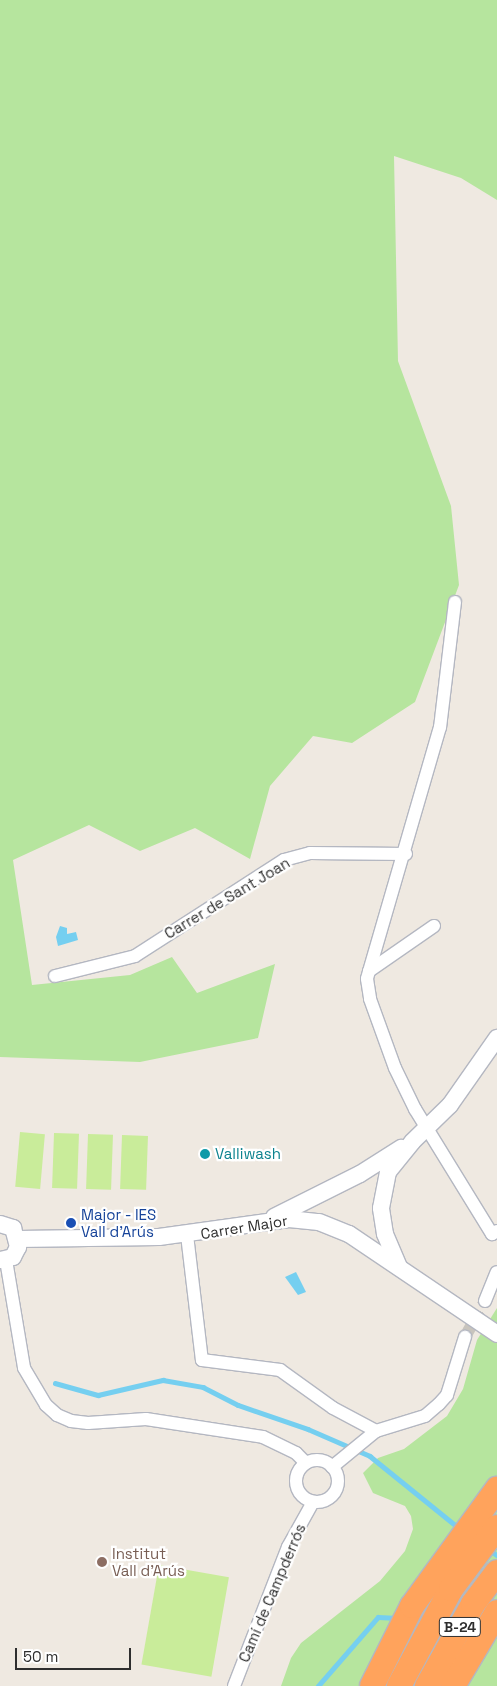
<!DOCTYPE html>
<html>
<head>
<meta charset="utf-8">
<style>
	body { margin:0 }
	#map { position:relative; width:497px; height:1686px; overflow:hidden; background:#efe9e1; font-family:"Space Grotesk",sans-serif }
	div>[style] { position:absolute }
	.green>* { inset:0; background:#b6e59e }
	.pitch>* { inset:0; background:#c9ec9a; transform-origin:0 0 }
	.water>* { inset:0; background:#75cff0 }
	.stream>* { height:4.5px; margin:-2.25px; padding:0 2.25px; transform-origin:2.25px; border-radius:2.25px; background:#75cff0 }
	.minor-tunnel>* { height:12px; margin-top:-6px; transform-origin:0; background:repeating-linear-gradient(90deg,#c8c4bd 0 12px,transparent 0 18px) }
	.roads { filter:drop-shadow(1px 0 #b4b7c1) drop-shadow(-1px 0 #b4b7c1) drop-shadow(0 1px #b4b7c1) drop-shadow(0 -1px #b4b7c1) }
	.minor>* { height:12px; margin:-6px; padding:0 6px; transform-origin:6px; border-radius:6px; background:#fff }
	.minor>.ring { margin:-6px; padding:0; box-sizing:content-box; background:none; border:12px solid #fff; border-radius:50% }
	.tertiary>* { height:16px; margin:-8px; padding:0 8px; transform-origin:8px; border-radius:8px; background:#fff }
	.motorway>* { height:24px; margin:-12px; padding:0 12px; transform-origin:12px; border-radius:12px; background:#ffa35c }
	.dots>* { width:14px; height:14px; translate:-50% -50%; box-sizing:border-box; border:2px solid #fff; border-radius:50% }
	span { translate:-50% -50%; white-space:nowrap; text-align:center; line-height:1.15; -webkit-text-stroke:4.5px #fff; paint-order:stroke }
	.shield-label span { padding:1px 4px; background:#fff; border:1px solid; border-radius:4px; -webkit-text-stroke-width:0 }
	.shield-label { font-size:14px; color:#2e2e2e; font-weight:700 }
	.street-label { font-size:15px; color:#2e2e2e }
	.culture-label { font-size:15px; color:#0d838f }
	.left { translate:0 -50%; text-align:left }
	.transit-label { font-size:15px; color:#164399 }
	.education-label { font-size:15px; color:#785e54 }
	.scale { position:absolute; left:15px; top:1648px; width:116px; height:22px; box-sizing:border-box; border:2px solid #2e2e2e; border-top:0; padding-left:6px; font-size:15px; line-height:18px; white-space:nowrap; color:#2e2e2e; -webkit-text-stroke:4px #fff; paint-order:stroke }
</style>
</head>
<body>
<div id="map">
	<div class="green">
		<div style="clip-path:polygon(0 0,497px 0,497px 200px,461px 178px,394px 156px,398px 361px,451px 506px,459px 585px,415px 702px,352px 743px,313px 736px,270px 786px,250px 859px,195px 828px,140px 851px,89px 825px,13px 860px,32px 985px,130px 975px,172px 957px,197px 993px,275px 964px,258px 1038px,140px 1062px,0 1057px)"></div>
		<div style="clip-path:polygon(497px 1308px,497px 1686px,281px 1686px,291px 1658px,301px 1643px,380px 1581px,405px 1551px,413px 1529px,411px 1516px,405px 1506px,373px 1493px,363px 1473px,378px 1458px,404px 1449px,447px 1416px,463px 1389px,477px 1340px)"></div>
	</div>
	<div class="pitch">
		<div style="left:20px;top:1132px;width:25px;height:55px;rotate:5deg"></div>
		<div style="left:54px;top:1133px;width:25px;height:55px;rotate:2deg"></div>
		<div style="left:88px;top:1134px;width:25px;height:55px;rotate:2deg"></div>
		<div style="left:122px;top:1135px;width:26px;height:54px;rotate:2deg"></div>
		<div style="left:159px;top:1565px;width:71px;height:101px;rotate:10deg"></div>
	</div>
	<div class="water">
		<div style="clip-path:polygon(60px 926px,67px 928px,67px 934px,76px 932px,78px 940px,58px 946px,56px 937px)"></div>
		<div style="clip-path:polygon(296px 1272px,306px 1292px,298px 1295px,285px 1277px)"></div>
	</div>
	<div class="stream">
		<div style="left:55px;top:1383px;width:45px;rotate:15.6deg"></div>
		<div style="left:98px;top:1395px;width:67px;rotate:-13deg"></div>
		<div style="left:163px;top:1380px;width:41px;rotate:9.9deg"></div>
		<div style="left:203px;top:1387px;width:39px;rotate:27deg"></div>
		<div style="left:238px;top:1405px;width:74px;rotate:18.9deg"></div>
		<div style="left:308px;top:1429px;width:68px;rotate:23.5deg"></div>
		<div style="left:370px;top:1456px;width:116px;rotate:39deg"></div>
		<div style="left:488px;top:1549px;width:11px;rotate:34deg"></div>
		<div style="left:318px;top:1686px;width:91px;rotate:-49deg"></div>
		<div style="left:378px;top:1617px;width:20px;rotate:3deg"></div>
	</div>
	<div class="minor-tunnel">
		<div style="left:465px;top:1337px;width:41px;rotate:-60.9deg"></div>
	</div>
	<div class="roads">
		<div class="minor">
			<div style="left:455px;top:602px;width:126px;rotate:96.8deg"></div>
			<div style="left:440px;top:727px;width:262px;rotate:106.2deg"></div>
			<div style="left:367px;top:979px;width:20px;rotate:81deg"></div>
			<div style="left:370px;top:999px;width:73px;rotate:70.1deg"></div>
			<div style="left:395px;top:1068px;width:46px;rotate:64deg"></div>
			<div style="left:415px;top:1109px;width:147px;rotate:58.4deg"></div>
			<div style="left:492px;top:1234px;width:6px;rotate:-31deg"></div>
			<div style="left:369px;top:971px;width:79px;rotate:-34.7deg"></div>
			<div style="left:55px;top:976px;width:82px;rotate:-14deg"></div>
			<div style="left:135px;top:956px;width:177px;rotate:-32.8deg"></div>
			<div style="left:284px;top:860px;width:27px;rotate:-15deg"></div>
			<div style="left:310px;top:853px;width:96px;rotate:0.6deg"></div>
			<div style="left:187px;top:1235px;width:126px;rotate:83.2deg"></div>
			<div style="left:202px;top:1360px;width:79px;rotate:7.3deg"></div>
			<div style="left:280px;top:1370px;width:65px;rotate:35.6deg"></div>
			<div style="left:333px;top:1408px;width:49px;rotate:28.1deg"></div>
			<div style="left:6px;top:1260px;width:109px;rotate:80.5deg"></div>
			<div style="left:24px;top:1368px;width:43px;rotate:59.3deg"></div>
			<div style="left:46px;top:1405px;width:15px;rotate:42deg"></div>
			<div style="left:57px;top:1415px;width:15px;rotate:23deg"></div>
			<div style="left:71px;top:1421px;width:17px;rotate:7deg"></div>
			<div style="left:88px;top:1423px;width:58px;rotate:-3.9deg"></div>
			<div style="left:146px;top:1419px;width:118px;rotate:8.7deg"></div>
			<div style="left:263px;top:1437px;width:37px;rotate:26deg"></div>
			<div style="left:296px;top:1453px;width:14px;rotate:45deg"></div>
			<div style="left:485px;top:1301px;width:31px;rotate:-68deg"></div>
			<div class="ring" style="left:296px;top:1460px;width:30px;height:30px"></div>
			<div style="left:332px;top:1467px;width:57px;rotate:-39.3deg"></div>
			<div style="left:376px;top:1431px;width:51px;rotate:-17deg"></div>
			<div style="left:425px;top:1416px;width:18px;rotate:-41deg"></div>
			<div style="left:439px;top:1404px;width:12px;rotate:-48deg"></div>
			<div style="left:447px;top:1395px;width:61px;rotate:-72.8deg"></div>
			<div style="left:234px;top:1686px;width:149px;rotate:-68.8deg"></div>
			<div style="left:288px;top:1547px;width:51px;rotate:-60.9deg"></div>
		</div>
		<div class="tertiary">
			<div style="left:274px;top:1217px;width:96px;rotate:-26.6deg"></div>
			<div style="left:360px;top:1174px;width:49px;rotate:-32.4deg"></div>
			<div style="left:0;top:1224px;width:14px;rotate:17deg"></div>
			<div style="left:13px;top:1228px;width:20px;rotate:75deg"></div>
			<div style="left:18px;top:1247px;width:11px;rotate:117deg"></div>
			<div style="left:13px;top:1257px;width:13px;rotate:167deg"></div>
			<div style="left:18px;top:1239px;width:141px;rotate:-0.8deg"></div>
			<div style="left:159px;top:1237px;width:131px;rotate:-7.9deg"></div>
			<div style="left:289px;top:1219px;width:30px;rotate:6deg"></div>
			<div style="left:319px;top:1222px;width:32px;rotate:22deg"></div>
			<div style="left:349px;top:1234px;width:179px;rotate:34deg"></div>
			<div style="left:399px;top:1267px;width:36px;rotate:-113deg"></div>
			<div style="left:385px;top:1234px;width:26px;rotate:-99deg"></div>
			<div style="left:381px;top:1208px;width:37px;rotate:-79deg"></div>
			<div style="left:388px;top:1172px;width:38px;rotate:-51deg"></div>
			<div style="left:412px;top:1142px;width:53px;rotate:-44.2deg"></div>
			<div style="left:450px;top:1105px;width:82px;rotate:-55deg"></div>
		</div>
		<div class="motorway">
			<div style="left:372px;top:1686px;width:89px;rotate:-63.4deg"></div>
			<div style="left:412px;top:1606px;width:145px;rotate:-54deg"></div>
			<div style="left:399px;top:1686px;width:110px;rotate:-61.8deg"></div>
			<div style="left:451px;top:1589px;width:77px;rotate:-53.4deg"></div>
			<div style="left:427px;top:1686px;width:94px;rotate:-60.7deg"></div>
			<div style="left:473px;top:1604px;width:40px;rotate:-53deg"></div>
			<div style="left:453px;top:1686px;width:86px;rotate:-59.3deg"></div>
		</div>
	</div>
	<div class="dots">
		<div style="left:205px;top:1154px;background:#0f9aa8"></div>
		<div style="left:71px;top:1223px;background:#1a4fb4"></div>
		<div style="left:102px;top:1562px;background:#8d6e63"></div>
	</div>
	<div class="shield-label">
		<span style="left:460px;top:1627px">B-24</span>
	</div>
	<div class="street-label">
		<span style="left:227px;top:898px;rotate:-31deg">Carrer de Sant Joan</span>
		<span style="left:244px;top:1227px;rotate:-9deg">Carrer Major</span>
		<span style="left:272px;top:1593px;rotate:-67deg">Camí de Campderrós</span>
	</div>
	<div class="culture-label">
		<span class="left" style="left:215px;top:1154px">Valliwash</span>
	</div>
	<div class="transit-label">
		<span class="left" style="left:81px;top:1223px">Major - IES<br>Vall d'Arús</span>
	</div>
	<div class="education-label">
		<span class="left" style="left:112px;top:1562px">Institut<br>Vall d'Arús</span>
	</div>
	<div class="scale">50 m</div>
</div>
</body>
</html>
